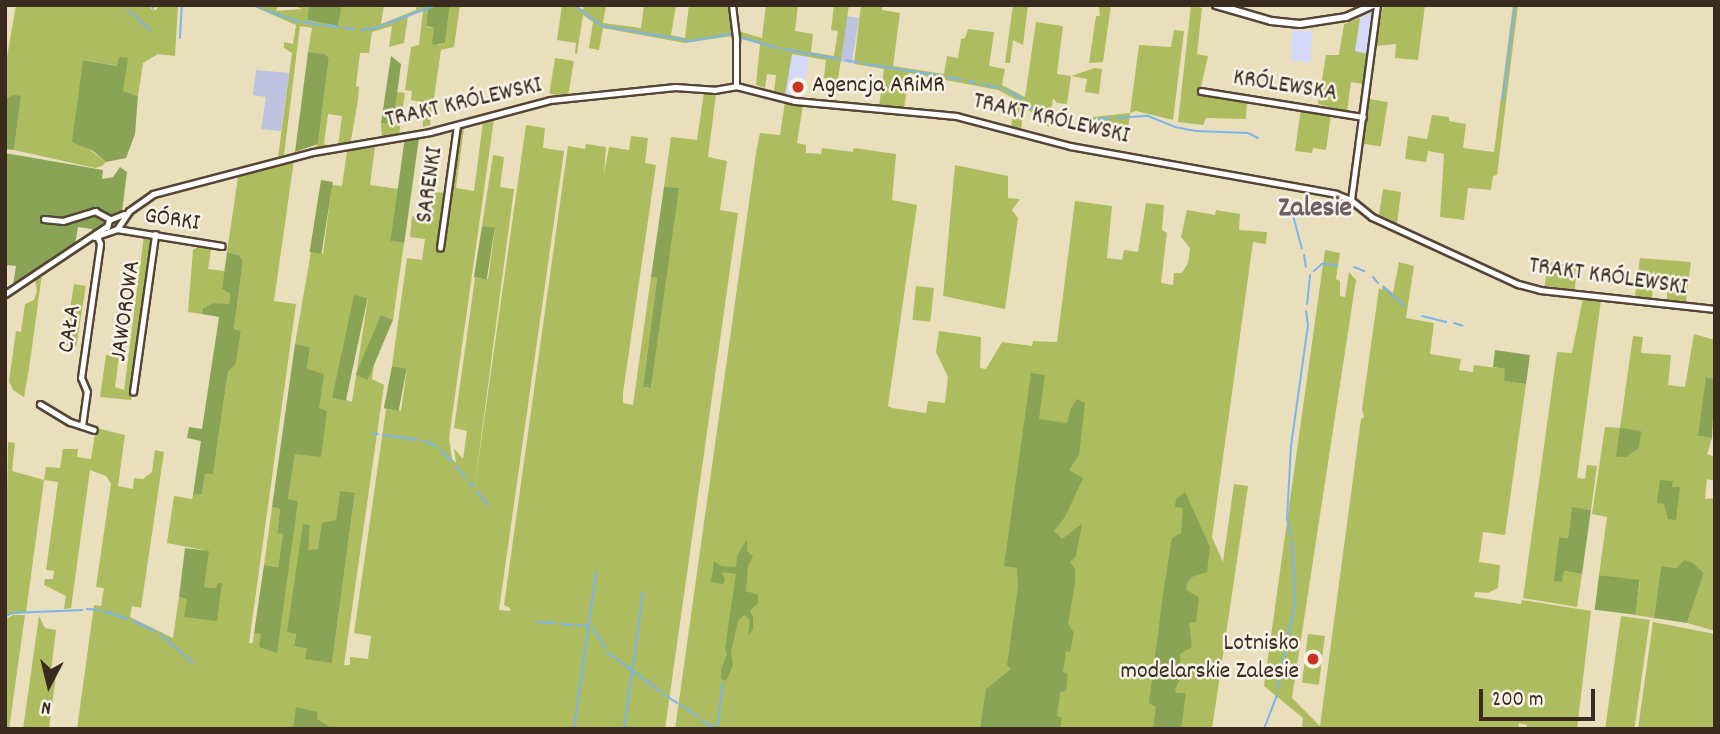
<!DOCTYPE html>
<html>
<head>
<meta charset="utf-8">
<style>
	body { margin:0 }
	#map { position:relative; width:1720px; height:734px; overflow:hidden; background:#eadfbc; font-family:Dekko,sans-serif }
	div>[style] { position:absolute }
	.built>* { inset:0; background:#d4d8f9; transform-origin:0 0 }
	.industrial>* { inset:0; background:#bdc3de; transform-origin:0 0 }
	.green>* { inset:0; background:#adbc5f; transform-origin:0 0 }
	.forest>* { inset:0; background:#8aa456; transform-origin:0 0 }
	.stream>* { height:2px; margin:-1px; padding:0 1px; transform-origin:1px; border-radius:1px; background:#7cb4ec }
	.roads { filter:drop-shadow(2px 0 #554536) drop-shadow(-2px 0 #554536) drop-shadow(0 2px #554536) drop-shadow(0 -2px #554536) }
	.minor>* { height:4.5px; margin:-2.25px; padding:0 2.25px; transform-origin:2.25px; border-radius:2.25px; background:#fff }
	.tertiary>* { height:5px; margin:-2.5px; padding:0 2.5px; transform-origin:2.5px; border-radius:2.5px; background:#fff }
	.secondary>* { height:6px; margin:-3px; padding:0 3px; transform-origin:3px; border-radius:3px; background:#fff }
	.dots>* { width:19px; height:19px; translate:-50% -50%; box-sizing:border-box; border:4px solid #f7f3e8; border-radius:50% }
	span { translate:-50% -50%; white-space:nowrap; text-align:center; line-height:1.15; -webkit-text-stroke:5px #f7f3e8; paint-order:stroke }
	.poi-label { font-size:24px; color:#3b2a1e }
	.left { translate:0 -50%; text-align:left }
	.right { translate:-100% -50%; text-align:right }
	.street-label { font-size:24px; color:#3b2a1e }
	.quarter-label { font-size:28px; color:#6e5c66; font-weight:700 }
	.frame { position:absolute; inset:0; border:7px solid #3b2a1e; pointer-events:none }
	.north { position:absolute; left:14px; top:650px; width:70px; height:70px; -webkit-text-stroke:5px #f7f3e8; paint-order:stroke; rotate:187deg; font-size:19px; font-weight:700; line-height:28px; text-align:center; color:#3b2a1e }
	.north::after { content:''; display:block; margin:auto; width:24px; height:32px; background:#3b2a1e; clip-path:polygon(50% 0,100% 100%,50% 72%,0 100%) }
	.scale { position:absolute; left:1479px; top:689px; width:116px; height:32px; box-sizing:border-box; border:4px solid #3b2a1e; border-top:0; padding-left:9px; font-size:21px; line-height:24px; white-space:nowrap; color:#3b2a1e; -webkit-text-stroke:5px #f7f3e8; paint-order:stroke }
</style>
</head>
<body>
<div id="map">
	<div class="built">
		<div style="clip-path:polygon(1375px 11px,1368px 54px,1355px 52px,1360px 18px)"></div>
		<div style="left:1292px;top:30px;width:20px;height:31px;rotate:3deg"></div>
		<div style="left:791px;top:54px;width:18px;height:41px;rotate:9deg"></div>
	</div>
	<div class="industrial">
		<div style="left:847px;top:16px;width:12px;height:46px;rotate:9deg"></div>
		<div style="clip-path:polygon(256px 70px,289px 73px,281px 131px,261px 129px,266px 97px,253px 95px)"></div>
	</div>
	<div class="green">
		<div style="clip-path:polygon(16px 5px,152px 5px,151px 9px,157px 10px,157px 5px,178px 5px,175px 56px,158px 54px,143px 63px,138px 96px,123px 91px,118px 66px,84px 60px,83px 145px,106px 162px,102px 166px,95px 168px,14px 150px,21px 96px,5px 99px,5px 68px)"></div>
		<div style="clip-path:polygon(250px 5px,278px 5px,276px 11px,302px 9px,293px 5px,309px 5px,307px 20px,338px 26px,342px 5px,384px 5px,381px 24px,416px 10px,417px 5px,440px 5px,428px 9px,426px 27px,434px 28px,436px 45px,439px 45px,445px 43px,450px 5px,460px 5px,454px 47px,441px 50px,430px 125px,423px 127px,422px 102px,411px 100px,412px 91px,405px 90px,411px 47px,419px 45px,423px 11px,408px 16px,404px 43px,389px 47px,392px 26px,372px 32px,369px 53px,360px 53px,356px 86px,359px 87px,358px 100px,351px 140px,348px 144px,338px 146px,342px 116px,328px 114px,324px 143px,327px 146px,314px 148px,318px 144px,329px 58px,325px 54px,308px 52px,312px 28px,300px 26px,284px 155px,278px 157px,292px 53px,284px 48px,284px 42px,293px 44px,296px 25px)"></div>
		<div style="clip-path:polygon(562px 5px,576px 5px,583px 10px,584px 5px,606px 5px,603px 23px,641px 28px,644px 5px,676px 5px,671px 35px,685px 38px,689px 5px,728px 5px,733px 31px,732px 36px,685px 43px,603px 28px,599px 50px,589px 48px,593px 22px,583px 15px,577px 54px,575px 53px,576px 43px,557px 40px)"></div>
		<div style="clip-path:polygon(766px 5px,798px 5px,795px 31px,813px 34px,811px 52px,834px 56px,838px 31px,831px 30px,834px 5px,849px 5px,838px 80px,824px 78px,826px 60px,792px 54px,785px 95px,774px 92px,776px 75px,767px 74px,765px 88px,756px 85px,760px 44px,738px 38px,738px 31px,762px 38px)"></div>
		<div style="clip-path:polygon(861px 5px,882px 5px,882px 10px,900px 13px,893px 66px,944px 74px,947px 56px,958px 58px,961px 39px,965px 38px,968px 29px,994px 32px,989px 66px,1005px 69px,1002px 85px,1025px 97px,1036px 22px,1063px 26px,1057px 74px,1071px 76px,1095px 68px,1102px 69px,1099px 94px,1085px 92px,1087px 79px,1071px 76px,1067px 104px,1057px 103px,1053px 98px,1049px 127px,1024px 106px,1021px 130px,1011px 127px,1015px 99px,998px 90px,909px 73px,904px 109px,879px 107px,884px 69px,854px 64px)"></div>
		<div style="clip-path:polygon(1013px 5px,1028px 5px,1023px 45px,1013px 40px,1010px 63px,1005px 63px)"></div>
		<div style="clip-path:polygon(1099px 5px,1111px 5px,1103px 62px,1089px 63px,1096px 16px,1100px 16px)"></div>
		<div style="clip-path:polygon(1191px 5px,1202px 8px,1197px 54px,1208px 56px,1200px 91px,1247px 100px,1246px 119px,1206px 118px,1203px 125px,1178px 122px)"></div>
		<div style="clip-path:polygon(1425px 5px,1418px 60px,1395px 58px,1396px 44px,1376px 46px,1383px 6px)"></div>
		<div style="clip-path:polygon(1513px 5px,1518px 5px,1497px 175px,1493px 176px,1491px 190px,1468px 188px,1464px 220px,1440px 217px,1444px 154px,1428px 151px,1426px 162px,1405px 159px,1408px 136px,1427px 139px,1432px 115px,1449px 117px,1449px 121px,1466px 124px,1463px 148px,1494px 152px)"></div>
		<div style="clip-path:polygon(1360px 18px,1355px 51px,1368px 54px,1363px 84px,1351px 82px,1347px 112px,1318px 104px,1326px 55px,1339px 55px,1344px 24px)"></div>
		<div style="clip-path:polygon(1174px 30px,1184px 31px,1173px 120px,1136px 111px,1130px 113px,1128px 129px,1106px 126px,1106px 121px,1083px 124px,1084px 118px,1130px 113px,1139px 45px,1171px 47px)"></div>
		<div style="left:555px;top:58px;width:19px;height:36px;rotate:9deg"></div>
		<div style="clip-path:polygon(397px 92px,405px 93px,399px 135px,382px 138px,381px 123px,393px 124px)"></div>
		<div style="clip-path:polygon(evenodd,704px 92px,716px 94px,708px 157px,727px 161px,720px 210px,738px 213px,665px 729px,77px 729px,94px 605px,101px 606px,104px 588px,96px 587px,111px 484px,106px 476px,90px 470px,71px 608px,64px 609px,66px 596px,44px 585px,45px 579px,53px 579px,54px 571px,46px 570px,58px 482px,44px 480px,26px 612px,5px 616px,8px 442px,15px 443px,12px 471px,44px 480px,46px 467px,60px 468px,63px 449px,78px 449px,77px 457px,91px 459px,96px 428px,125px 435px,118px 486px,133px 489px,134px 478px,143px 479px,152px 472px,155px 450px,164px 452px,141px 608px,132px 606px,130px 617px,173px 638px,179px 597px,188px 599px,217px 588px,204px 587px,204px 550px,167px 543px,174px 496px,192px 499px,193px 495px,202px 494px,205px 474px,213px 473px,228px 372px,236px 362px,241px 331px,234px 329px,243px 261px,239px 255px,227px 252px,238px 177px,294px 160px,274px 301px,296px 304px,249px 643px,253px 643px,254px 633px,261px 634px,298px 501px,288px 499px,295px 453px,319px 408px,307px 369px,310px 347px,295px 344px,311px 252px,323px 254px,332px 185px,342px 186px,347px 151px,375px 147px,370px 185px,399px 189px,391px 241px,404px 243px,393px 320px,381px 316px,372px 379px,384px 385px,344px 665px,350px 665px,350px 657px,368px 659px,371px 636px,354px 633px,386px 409px,401px 411px,407px 369px,392px 366px,407px 258px,422px 260px,425px 239px,410px 237px,412px 216px,430px 219px,434px 192px,446px 193px,454px 130px,464px 128px,456px 188px,474px 191px,483px 122px,494px 119px,449px 438px,452px 459px,456px 463px,454px 448px,463px 459px,467px 431px,454px 428px,475px 278px,488px 279px,495px 229px,482px 226px,493px 155px,504px 157px,500px 187px,514px 189px,474px 491px,526px 125px,545px 128px,543px 148px,564px 151px,499px 610px,510px 611px,510px 608px,504px 605px,568px 146px,585px 149px,586px 144px,606px 147px,604px 174px,609px 147px,629px 150px,631px 136px,648px 138px,645px 163px,656px 165px,623px 393px,623px 403px,633px 405px,651px 277px,657px 278px,643px 387px,651px 388px,678px 189px,664px 187px,671px 137px,697px 140px,704px 92px,354px 296px,368px 298px,352px 402px,340px 398px,354px 296px,704px 92px,340px 492px,355px 494px,332px 663px,307px 649px,294px 646px,308px 551px,319px 549px,336px 521px,340px 492px)"></div>
		<div style="left:1369px;top:99px;width:19px;height:45px;rotate:9deg"></div>
		<div style="clip-path:polygon(785px 102px,803px 105px,797px 143px,806px 145px,806px 153px,821px 154px,822px 148px,853px 152px,854px 148px,896px 154px,892px 200px,917px 205px,888px 406px,892px 408px,926px 413px,928px 401px,945px 403px,948px 377px,936px 352px,939px 331px,981px 337px,980px 368px,986px 369px,1002px 342px,1032px 346px,1033px 341px,1057px 342px,1075px 201px,1112px 206px,1107px 258px,1122px 260px,1124px 250px,1138px 252px,1146px 203px,1164px 205px,1162px 230px,1167px 233px,1161px 283px,1173px 285px,1174px 273px,1182px 273px,1188px 263px,1190px 248px,1181px 237px,1187px 210px,1215px 215px,1216px 210px,1240px 214px,1239px 230px,1267px 232px,1266px 244px,1253px 242px,1212px 537px,1223px 562px,1234px 484px,1248px 486px,1212px 729px,675px 729px,756px 153px,760px 133px,780px 135px)"></div>
		<div style="clip-path:polygon(1301px 108px,1331px 115px,1326px 150px,1313px 148px,1312px 153px,1295px 151px)"></div>
		<div style="clip-path:polygon(955px 165px,1008px 176px,1008px 198px,1020px 199px,1012px 210px,1018px 218px,1005px 309px,943px 296px)"></div>
		<div style="clip-path:polygon(1383px 189px,1401px 192px,1397px 224px,1379px 215px)"></div>
		<div style="clip-path:polygon(144px 235px,152px 237px,152px 240px,131px 400px,100px 397px,106px 355px,119px 357px,115px 387px,124px 390px)"></div>
		<div style="clip-path:polygon(198px 247px,211px 249px,208px 269px,225px 271px,222px 289px,230px 294px,229px 305px,214px 303px,203px 308px,202px 314px,188px 312px,193px 250px)"></div>
		<div style="clip-path:polygon(1325px 250px,1340px 253px,1336px 279px,1340px 281px,1340px 296px,1345px 297px,1349px 272px,1356px 280px,1292px 698px,1320px 726px,1361px 419px,1364px 417px,1362px 409px,1379px 288px,1382px 290px,1383px 285px,1393px 293px,1399px 262px,1414px 266px,1406px 318px,1434px 323px,1430px 354px,1461px 359px,1459px 370px,1473px 372px,1474px 365px,1506px 369px,1504px 381px,1526px 384px,1505px 535px,1483px 532px,1479px 562px,1500px 565px,1498px 588px,1488px 593px,1475px 592px,1474px 597px,1521px 604px,1522px 600px,1591px 611px,1577px 729px,1527px 729px,1527px 725px,1519px 723px,1518px 729px,1302px 729px,1303px 718px,1264px 686px)"></div>
		<div style="clip-path:polygon(1640px 258px,1691px 262px,1686px 302px,1667px 300px,1668px 279px,1654px 278px,1652px 299px,1635px 297px)"></div>
		<div style="left:1548px;top:262px;width:30px;height:24px;rotate:8deg"></div>
		<div style="clip-path:polygon(42px 274px,29px 369px,24px 397px,13px 390px,9px 381px,16px 331px,21px 332px,25px 304px,34px 300px,37px 291px,35px 279px)"></div>
		<div style="left:74px;top:284px;width:12px;height:62px;rotate:9deg"></div>
		<div style="left:916px;top:286px;width:18px;height:34px;rotate:6deg"></div>
		<div style="clip-path:polygon(1583px 298px,1601px 300px,1577px 478px,1585px 479px,1587px 465px,1597px 466px,1591px 510px,1572px 508px,1568px 538px,1560px 537px,1563px 571px,1582px 574px,1577px 607px,1523px 598px,1557px 352px,1572px 353px)"></div>
		<div style="clip-path:polygon(1694px 334px,1715px 340px,1715px 379px,1707px 377px,1698px 436px,1712px 438px,1707px 454px,1715px 457px,1715px 481px,1707px 479px,1705px 499px,1715px 498px,1715px 631px,1687px 623px,1704px 573px,1693px 563px,1675px 568px,1661px 566px,1654px 618px,1635px 615px,1640px 581px,1599px 575px,1607px 517px,1592px 514px,1605px 427px,1620px 428px,1633px 336px,1643px 337px,1641px 353px,1671px 355px,1668px 385px,1685px 387px)"></div>
		<div style="clip-path:polygon(272px 507px,280px 509px,277px 532px,283px 534px,278px 567px,264px 565px)"></div>
		<div style="clip-path:polygon(13px 615px,25px 615px,9px 729px,5px 729px,5px 620px)"></div>
		<div style="clip-path:polygon(39px 616px,45px 628px,56px 630px,51px 670px,56px 675px,49px 729px,23px 729px)"></div>
		<div style="left:1621px;top:616px;width:29px;height:114px;rotate:8deg"></div>
		<div style="clip-path:polygon(1653px 622px,1715px 634px,1715px 729px,1638px 729px)"></div>
		<div style="left:1308px;top:634px;width:17px;height:49px;rotate:7deg"></div>
	</div>
	<div class="forest">
		<div style="clip-path:polygon(309px 5px,342px 5px,338px 26px,307px 20px)"></div>
		<div style="clip-path:polygon(440px 5px,450px 5px,445px 43px,436px 45px,432px 44px,434px 28px,426px 26px,428px 9px)"></div>
		<div style="clip-path:polygon(308px 52px,325px 54px,329px 58px,318px 144px,295px 152px)"></div>
		<div style="clip-path:polygon(391px 56px,401px 64px,393px 124px,381px 123px)"></div>
		<div style="clip-path:polygon(119px 57px,128px 58px,123px 91px,138px 96px,135px 134px,126px 158px,106px 162px,93px 151px,72px 142px,83px 60px,117px 66px)"></div>
		<div style="clip-path:polygon(14px 95px,21px 96px,14px 150px,5px 149px,5px 99px)"></div>
		<div style="left:419px;top:138px;width:106px;height:14px;rotate:98deg"></div>
		<div style="clip-path:polygon(5px 153px,103px 170px,102px 179px,113px 177px,120px 167px,127px 172px,122px 212px,116px 216px,91px 208px,62px 217px,45px 216px,44px 223px,57px 226px,95px 217px,104px 222px,92px 234px,92px 229px,78px 227px,75px 244px,13px 285px,16px 266px,5px 265px)"></div>
		<div style="left:321px;top:180px;width:12px;height:73px;rotate:9deg"></div>
		<div style="clip-path:polygon(664px 187px,679px 188px,651px 388px,643px 387px,657px 278px,651px 277px)"></div>
		<div style="left:482px;top:226px;width:13px;height:52px;rotate:9deg"></div>
		<div style="clip-path:polygon(227px 252px,239px 255px,243px 261px,234px 329px,241px 331px,236px 363px,228px 372px,213px 474px,205px 474px,202px 494px,193px 495px,201px 441px,187px 438px,189px 427px,202px 429px,219px 317px,202px 314px,203px 308px,214px 303px,229px 304px,230px 294px,222px 289px)"></div>
		<div style="left:354px;top:295px;width:14px;height:105px;rotate:12deg"></div>
		<div style="left:381px;top:315px;width:13px;height:65px;rotate:23deg"></div>
		<div style="clip-path:polygon(295px 344px,310px 347px,307px 369px,324px 374px,319px 408px,327px 411px,321px 457px,295px 454px,288px 499px,298px 501px,277px 653px,259px 647px,261px 634px,254px 633px,264px 565px,278px 567px,283px 534px,277px 533px,280px 509px,272px 507px)"></div>
		<div style="clip-path:polygon(1495px 350px,1530px 355px,1526px 384px,1504px 381px,1505px 369px,1493px 367px)"></div>
		<div style="left:392px;top:366px;width:15px;height:43px;rotate:11deg"></div>
		<div style="clip-path:polygon(1031px 373px,1045px 375px,1039px 419px,1067px 423px,1071px 408px,1077px 399px,1085px 403px,1079px 455px,1069px 470px,1083px 478px,1065px 517px,1054px 531px,1062px 539px,1082px 524px,1076px 556px,1070px 562px,1075px 569px,1075px 583px,1068px 624px,1074px 633px,1070px 652px,1066px 651px,1063px 672px,1068px 674px,1066px 691px,1060px 692px,1057px 716px,1062px 718px,1060px 729px,980px 729px,986px 689px,1011px 669px,1007px 665px,1018px 587px,1017px 568px,1004px 566px)"></div>
		<div style="clip-path:polygon(1706px 377px,1715px 379px,1712px 438px,1698px 436px)"></div>
		<div style="clip-path:polygon(1620px 428px,1641px 431px,1639px 448px,1626px 457px,1616px 457px)"></div>
		<div style="clip-path:polygon(1660px 480px,1673px 481px,1672px 487px,1680px 487px,1676px 520px,1668px 519px,1664px 504px,1657px 503px)"></div>
		<div style="clip-path:polygon(340px 491px,355px 493px,332px 663px,305px 659px,307px 649px,294px 646px,296px 634px,287px 632px,303px 524px,310px 525px,308px 550px,318px 549px,322px 523px,336px 520px)"></div>
		<div style="clip-path:polygon(1185px 492px,1210px 547px,1207px 572px,1192px 577px,1187px 583px,1186px 590px,1199px 597px,1196px 622px,1189px 623px,1192px 647px,1180px 654px,1181px 677px,1175px 690px,1176px 693px,1186px 693px,1181px 729px,1153px 729px,1156px 707px,1149px 703px,1163px 594px,1172px 538px,1181px 533px,1183px 508px,1175px 507px,1176px 499px)"></div>
		<div style="clip-path:polygon(1572px 507px,1591px 510px,1582px 574px,1564px 571px,1562px 582px,1554px 581px,1559px 537px,1568px 538px)"></div>
		<div style="clip-path:polygon(747px 539px,747px 551px,753px 556px,748px 566px,746px 591px,758px 595px,758px 603px,750px 611px,753px 617px,753px 629px,748px 636px,750px 620px,744px 615px,738px 621px,731px 652px,733px 665px,726px 681px,721px 679px,721px 669px,727px 654px,725px 648px,736px 574px,722px 572px,725px 580px,723px 584px,711px 582px,714px 561px,721px 566px,736px 567px,737px 556px)"></div>
		<div style="clip-path:polygon(185px 548px,209px 551px,204px 587px,216px 588px,218px 583px,222px 583px,217px 621px,184px 617px,187px 599px,179px 597px)"></div>
		<div style="clip-path:polygon(1685px 560px,1693px 563px,1704px 573px,1687px 623px,1654px 618px,1661px 566px,1676px 568px)"></div>
		<div style="left:1599px;top:575px;width:41px;height:35px;rotate:7deg"></div>
		<div style="clip-path:polygon(296px 707px,318px 712px,317px 719px,333px 729px,293px 729px)"></div>
	</div>
	<div class="stream">
		<div style="left:254px;top:5px;width:7px;rotate:27deg"></div>
		<div style="left:574px;top:5px;width:35px;rotate:37deg"></div>
		<div style="left:602px;top:26px;width:90px;rotate:9.6deg"></div>
		<div style="left:691px;top:41px;width:40px;rotate:-10deg"></div>
		<div style="left:730px;top:34px;width:49px;rotate:16.6deg"></div>
		<div style="left:153px;top:8px;width:3px;rotate:-72deg"></div>
		<div style="left:128px;top:10px;width:30px;rotate:42deg"></div>
		<div style="left:265px;top:10px;width:37px;rotate:19deg"></div>
		<div style="left:304px;top:22px;width:16px;rotate:11deg"></div>
		<div style="left:324px;top:25px;width:15px;rotate:8deg"></div>
		<div style="left:344px;top:28px;width:11px;rotate:5deg"></div>
		<div style="left:361px;top:30px;width:14px;rotate:-8deg"></div>
		<div style="left:375px;top:28px;width:66px;rotate:-20.4deg"></div>
		<div style="left:180px;top:38px;width:33px;rotate:-87deg"></div>
		<div style="left:783px;top:49px;width:57px;rotate:10.1deg"></div>
		<div style="left:846px;top:60px;width:14px;rotate:12deg"></div>
		<div style="left:865px;top:64px;width:78px;rotate:8.9deg"></div>
		<div style="left:947px;top:77px;width:15px;rotate:11deg"></div>
		<div style="left:968px;top:81px;width:8px;rotate:14deg"></div>
		<div style="left:982px;top:84px;width:18px;rotate:13deg"></div>
		<div style="left:1005px;top:89px;width:20px;rotate:30deg"></div>
		<div style="left:1503px;top:99px;width:95px;rotate:-82.7deg"></div>
		<div style="left:1027px;top:104px;width:27px;rotate:39deg"></div>
		<div style="left:1117px;top:118px;width:31px;rotate:-4deg"></div>
		<div style="left:1148px;top:116px;width:29px;rotate:22deg"></div>
		<div style="left:1175px;top:127px;width:21px;rotate:11deg"></div>
		<div style="left:1196px;top:131px;width:52px;rotate:2.2deg"></div>
		<div style="left:1248px;top:133px;width:11px;rotate:27deg"></div>
		<div style="left:1085px;top:121px;width:25px;rotate:-7deg"></div>
		<div style="left:1291px;top:208px;width:42px;rotate:75deg"></div>
		<div style="left:1304px;top:255px;width:12px;rotate:81deg"></div>
		<div style="left:1354px;top:267px;width:11px;rotate:22deg"></div>
		<div style="left:1314px;top:271px;width:11px;rotate:-41deg"></div>
		<div style="left:1322px;top:264px;width:15px;rotate:4deg"></div>
		<div style="left:1373px;top:277px;width:8px;rotate:50deg"></div>
		<div style="left:1383px;top:287px;width:28px;rotate:41deg"></div>
		<div style="left:1307px;top:304px;width:29px;rotate:-84deg"></div>
		<div style="left:1422px;top:316px;width:25px;rotate:14deg"></div>
		<div style="left:1454px;top:323px;width:9px;rotate:18deg"></div>
		<div style="left:373px;top:433px;width:5px;rotate:11deg"></div>
		<div style="left:383px;top:435px;width:34px;rotate:8deg"></div>
		<div style="left:423px;top:441px;width:15px;rotate:20deg"></div>
		<div style="left:441px;top:450px;width:16px;rotate:47deg"></div>
		<div style="left:456px;top:466px;width:15px;rotate:53deg"></div>
		<div style="left:469px;top:482px;width:6px;rotate:51deg"></div>
		<div style="left:477px;top:492px;width:16px;rotate:50deg"></div>
		<div style="left:1291px;top:536px;width:17px;rotate:-103deg"></div>
		<div style="left:1287px;top:519px;width:73px;rotate:-86.9deg"></div>
		<div style="left:1291px;top:446px;width:122px;rotate:-82deg"></div>
		<div style="left:1308px;top:325px;width:14px;rotate:-98deg"></div>
		<div style="left:87px;top:609px;width:12px;rotate:5deg"></div>
		<div style="left:103px;top:611px;width:26px;rotate:18deg"></div>
		<div style="left:5px;top:617px;width:7px;rotate:-34deg"></div>
		<div style="left:11px;top:613px;width:71px;rotate:-2.4deg"></div>
		<div style="left:133px;top:621px;width:23px;rotate:25deg"></div>
		<div style="left:537px;top:622px;width:18px;rotate:3deg"></div>
		<div style="left:560px;top:624px;width:13px;rotate:4deg"></div>
		<div style="left:577px;top:625px;width:10px;rotate:6deg"></div>
		<div style="left:593px;top:628px;width:23px;rotate:59deg"></div>
		<div style="left:160px;top:634px;width:43px;rotate:41.2deg"></div>
		<div style="left:607px;top:652px;width:66px;rotate:36.3deg"></div>
		<div style="left:1278px;top:688px;width:88px;rotate:-78.8deg"></div>
		<div style="left:1295px;top:602px;width:61px;rotate:-92.8deg"></div>
		<div style="left:664px;top:694px;width:16px;rotate:35deg"></div>
		<div style="left:681px;top:705px;width:21px;rotate:35deg"></div>
		<div style="left:702px;top:720px;width:16px;rotate:35deg"></div>
		<div style="left:574px;top:729px;width:158px;rotate:-82deg"></div>
		<div style="left:624px;top:729px;width:138px;rotate:-82.1deg"></div>
		<div style="left:717px;top:729px;width:46px;rotate:-82.6deg"></div>
		<div style="left:1264px;top:729px;width:36px;rotate:-69deg"></div>
	</div>
	<div class="roads">
		<div class="minor">
			<div style="left:1201px;top:91px;width:164px;rotate:9.1deg"></div>
			<div style="left:1351px;top:200px;width:197px;rotate:-82.4deg"></div>
			<div style="left:44px;top:219px;width:19px;rotate:6deg"></div>
			<div style="left:63px;top:221px;width:34px;rotate:-17deg"></div>
			<div style="left:95px;top:211px;width:17px;rotate:28deg"></div>
			<div style="left:117px;top:229px;width:106px;rotate:9.2deg"></div>
			<div style="left:440px;top:248px;width:123px;rotate:-82.1deg"></div>
			<div style="left:133px;top:392px;width:159px;rotate:-82deg"></div>
			<div style="left:40px;top:404px;width:35px;rotate:31deg"></div>
			<div style="left:70px;top:422px;width:25px;rotate:18deg"></div>
			<div style="left:82px;top:426px;width:34px;rotate:-82deg"></div>
			<div style="left:87px;top:392px;width:15px;rotate:-113deg"></div>
			<div style="left:81px;top:378px;width:135px;rotate:-81.9deg"></div>
			<div style="left:100px;top:244px;width:9px;rotate:-111deg"></div>
		</div>
		<div class="tertiary">
			<div style="left:732px;top:5px;width:35px;rotate:83deg"></div>
			<div style="left:736px;top:40px;width:46px;rotate:90deg"></div>
			<div style="left:107px;top:227px;width:7px;rotate:-74deg"></div>
			<div style="left:109px;top:220px;width:16px;rotate:-22deg"></div>
			<div style="left:94px;top:237px;width:24px;rotate:-19deg"></div>
			<div style="left:117px;top:229px;width:22px;rotate:-56deg"></div>
			<div style="left:129px;top:211px;width:29px;rotate:-35deg"></div>
			<div style="left:153px;top:194px;width:165px;rotate:-14.7deg"></div>
			<div style="left:313px;top:152px;width:119px;rotate:-9.7deg"></div>
			<div style="left:430px;top:132px;width:124px;rotate:-14.9deg"></div>
			<div style="left:550px;top:100px;width:126px;rotate:-5.9deg"></div>
			<div style="left:675px;top:87px;width:39px;rotate:4deg"></div>
			<div style="left:714px;top:90px;width:22px;rotate:-10deg"></div>
			<div style="left:736px;top:86px;width:61px;rotate:14.3deg"></div>
			<div style="left:795px;top:101px;width:162px;rotate:5.3deg"></div>
			<div style="left:956px;top:116px;width:118px;rotate:14.7deg"></div>
			<div style="left:1070px;top:146px;width:270px;rotate:10.2deg"></div>
			<div style="left:1336px;top:194px;width:16px;rotate:22deg"></div>
			<div style="left:1351px;top:200px;width:27px;rotate:39deg"></div>
			<div style="left:1372px;top:217px;width:161px;rotate:24.7deg"></div>
			<div style="left:1518px;top:284px;width:23px;rotate:15deg"></div>
			<div style="left:1540px;top:290px;width:176px;rotate:6.2deg"></div>
			<div style="left:5px;top:294px;width:123px;rotate:-33.7deg"></div>
		</div>
		<div class="secondary">
			<div style="left:1216px;top:5px;width:57px;rotate:16.2deg"></div>
			<div style="left:1271px;top:21px;width:29px;rotate:6deg"></div>
			<div style="left:1300px;top:24px;width:47px;rotate:-8.7deg"></div>
			<div style="left:1346px;top:17px;width:30px;rotate:-24deg"></div>
		</div>
	</div>
	<div class="dots">
		<div style="left:798px;top:87px;background:#c8321e"></div>
		<div style="left:1313px;top:659px;background:#c8321e"></div>
	</div>
	<div class="poi-label">
		<span class="left" style="left:812px;top:87px">Agencja ARiMR</span>
		<span class="right" style="left:1299px;top:659px">Lotnisko<br>modelarskie Zalesie</span>
	</div>
	<div class="street-label">
		<span style="left:1285px;top:87px;rotate:9deg">KRÓLEWSKA</span>
		<span style="left:464px;top:104px;rotate:-13deg">TRAKT KRÓLEWSKI</span>
		<span style="left:1051px;top:120px;rotate:13deg">TRAKT KRÓLEWSKI</span>
		<span style="left:431px;top:185px;rotate:-82deg">SARENKI</span>
		<span style="left:172px;top:221px;rotate:8deg">GÓRKI</span>
		<span style="left:1608px;top:278px;rotate:8deg">TRAKT KRÓLEWSKI</span>
		<span style="left:127px;top:311px;rotate:-82deg">JAWOROWA</span>
		<span style="left:71px;top:329px;rotate:-81deg">CAŁA</span>
	</div>
	<div class="quarter-label">
		<span style="left:1315px;top:210px">Zalesie</span>
	</div>
	<div class="frame"></div>
	<div class="north">N</div>
	<div class="scale">200 m</div>
</div>
</body>
</html>
